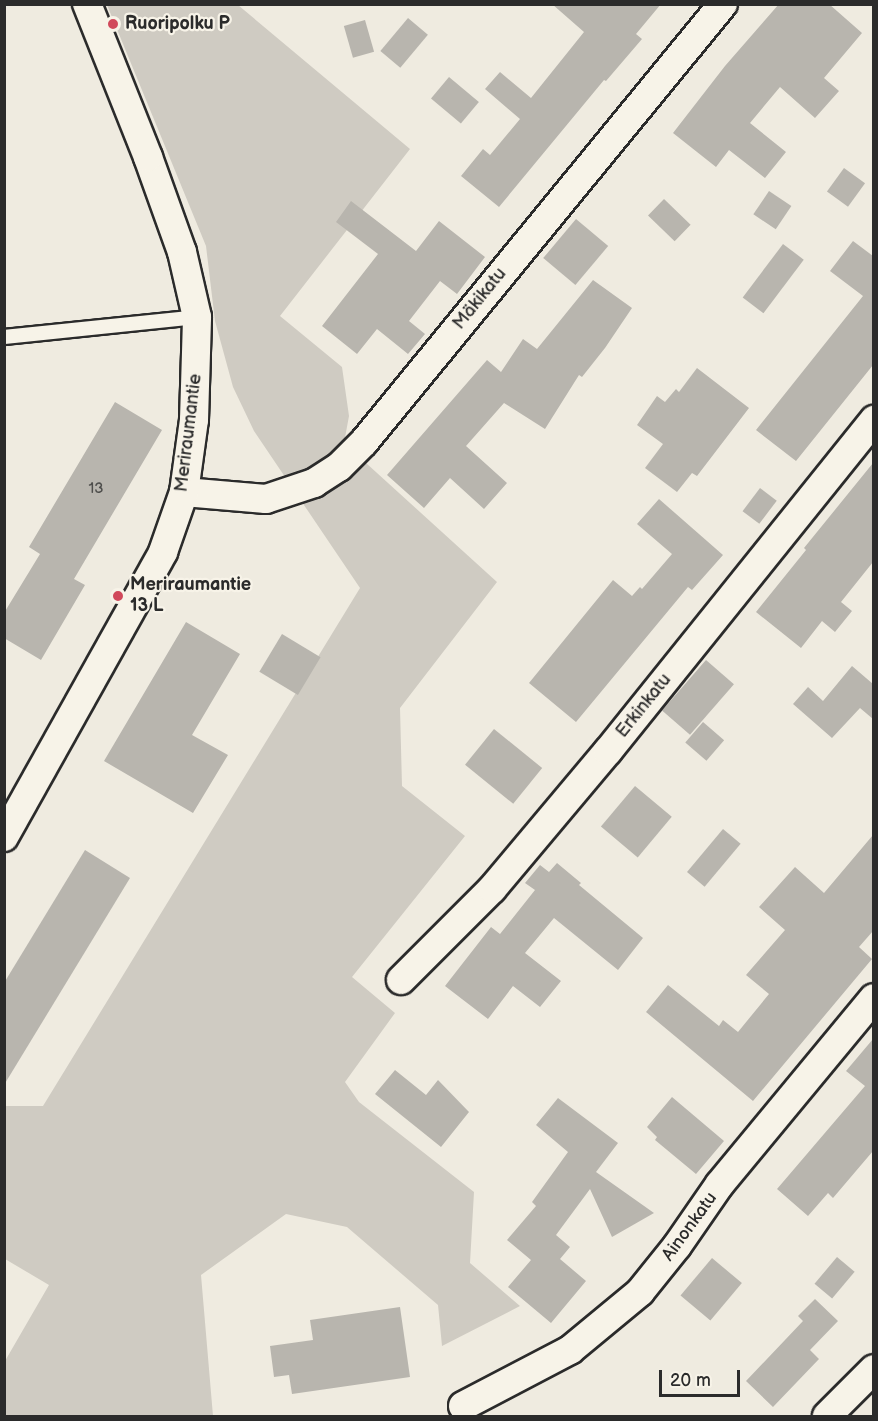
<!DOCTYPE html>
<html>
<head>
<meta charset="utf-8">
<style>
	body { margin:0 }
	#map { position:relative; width:878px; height:1421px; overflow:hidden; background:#efebe0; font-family:"Balsamiq Sans",sans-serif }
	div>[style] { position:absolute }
	.green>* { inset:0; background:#cfcbc2 }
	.building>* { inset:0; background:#b8b5ae; transform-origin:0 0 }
	.roads { filter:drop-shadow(2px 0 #2b2b2b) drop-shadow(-2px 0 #2b2b2b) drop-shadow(0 2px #2b2b2b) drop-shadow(0 -2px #2b2b2b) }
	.lane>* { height:14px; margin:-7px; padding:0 7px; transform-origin:7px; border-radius:7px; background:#f7f3e8 }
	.street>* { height:28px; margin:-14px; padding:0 14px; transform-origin:14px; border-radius:14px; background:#f7f3e8 }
	.dots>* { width:16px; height:16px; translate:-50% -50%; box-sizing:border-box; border:3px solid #f7f3e8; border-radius:50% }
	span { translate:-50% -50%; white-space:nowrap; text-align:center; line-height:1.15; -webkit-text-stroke:4.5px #f7f3e8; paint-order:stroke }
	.number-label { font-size:15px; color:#4e4e4c }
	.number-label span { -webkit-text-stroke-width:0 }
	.poi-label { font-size:18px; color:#2b2b2b; font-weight:700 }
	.left { translate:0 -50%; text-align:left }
	.street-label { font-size:18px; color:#2b2b2b }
	.frame { position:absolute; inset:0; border:6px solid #2b2b2b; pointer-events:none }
	.scale { position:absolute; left:659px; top:1370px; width:81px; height:27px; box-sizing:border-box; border:3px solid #2b2b2b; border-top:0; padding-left:8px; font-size:18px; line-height:21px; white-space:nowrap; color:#2b2b2b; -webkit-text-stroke:4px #f7f3e8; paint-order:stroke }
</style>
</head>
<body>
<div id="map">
	<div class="green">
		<div style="clip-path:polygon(107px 5px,238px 5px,410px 149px,280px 316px,342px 367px,349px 416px,344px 443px,497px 582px,400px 708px,402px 786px,465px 836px,352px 977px,395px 1013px,345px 1082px,359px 1102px,474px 1192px,470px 1263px,520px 1306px,442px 1346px,438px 1305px,347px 1227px,286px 1214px,201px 1275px,213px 1416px,5px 1416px,5px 1361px,49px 1285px,5px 1259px,5px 1106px,43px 1106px,360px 588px,254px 431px,233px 387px,215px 321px,206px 246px)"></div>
	</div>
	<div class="building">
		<div style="clip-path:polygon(552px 4px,661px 4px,636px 34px,642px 39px,606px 81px,604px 80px,499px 207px,461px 176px,483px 149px,490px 155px,520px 119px,485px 89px,500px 72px,531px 98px,584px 32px)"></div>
		<div style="clip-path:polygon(779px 4px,829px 4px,862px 33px,824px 78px,839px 91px,815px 118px,780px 87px,750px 123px,786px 152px,765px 178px,729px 150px,716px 167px,673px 133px,725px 66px)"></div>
		<div style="left:408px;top:18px;width:26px;height:43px;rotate:40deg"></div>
		<div style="left:365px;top:20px;width:33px;height:22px;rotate:74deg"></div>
		<div style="left:449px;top:77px;width:39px;height:28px;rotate:40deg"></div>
		<div style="left:844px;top:168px;width:26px;height:29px;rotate:36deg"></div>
		<div style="left:769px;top:191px;width:27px;height:28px;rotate:34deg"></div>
		<div style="left:664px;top:199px;width:37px;height:23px;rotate:44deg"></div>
		<div style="clip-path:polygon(351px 201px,416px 251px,439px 221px,485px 257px,457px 294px,440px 281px,409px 321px,425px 334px,408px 354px,377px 329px,357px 354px,322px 326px,378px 254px,336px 222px)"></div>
		<div style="left:576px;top:219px;width:42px;height:51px;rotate:40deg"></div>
		<div style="clip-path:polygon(853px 241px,873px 256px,873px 365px,796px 461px,756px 430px,863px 296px,830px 271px)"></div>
		<div style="left:783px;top:244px;width:26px;height:67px;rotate:37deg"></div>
		<div style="clip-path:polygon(593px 280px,632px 308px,605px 348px,582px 377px,579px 375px,545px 429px,504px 403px,466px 446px,507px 483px,484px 509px,450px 478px,424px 508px,387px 475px,487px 360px,501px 372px,523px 339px,537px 349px)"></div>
		<div style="clip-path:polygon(697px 368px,749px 408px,697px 476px,692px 473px,677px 492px,645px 468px,663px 444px,637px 425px,657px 396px,665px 402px,676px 389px,679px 392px)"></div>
		<div style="clip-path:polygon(115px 402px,162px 430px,74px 579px,85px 585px,41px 660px,4px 638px,4px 613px,40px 554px,29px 547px)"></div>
		<div style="clip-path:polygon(873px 463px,873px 562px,841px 602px,852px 611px,835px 632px,822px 621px,801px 648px,756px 612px,806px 550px,804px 548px)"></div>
		<div style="left:760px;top:488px;width:21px;height:29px;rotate:37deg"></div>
		<div style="clip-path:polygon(659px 499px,723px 555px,692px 590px,688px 587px,576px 722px,529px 683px,613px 580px,632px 596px,640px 587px,642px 589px,672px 554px,637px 524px)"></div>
		<div style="clip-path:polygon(186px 622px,240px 654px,192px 735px,228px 755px,193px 813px,104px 761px)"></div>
		<div style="left:282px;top:634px;width:45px;height:44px;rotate:31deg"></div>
		<div style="left:706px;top:660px;width:37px;height:67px;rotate:41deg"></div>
		<div style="clip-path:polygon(852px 666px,873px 684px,873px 719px,860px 708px,832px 738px,793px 704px,808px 687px,823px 701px)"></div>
		<div style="left:703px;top:722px;width:28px;height:27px;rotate:41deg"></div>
		<div style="left:494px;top:729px;width:62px;height:46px;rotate:39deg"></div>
		<div style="left:635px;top:786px;width:48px;height:53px;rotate:40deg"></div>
		<div style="left:723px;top:829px;width:23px;height:56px;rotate:40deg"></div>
		<div style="clip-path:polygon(873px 835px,873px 931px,859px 947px,872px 959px,753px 1101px,646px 1012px,668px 985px,719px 1026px,723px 1020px,738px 1032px,769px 994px,746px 975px,785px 930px,759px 907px,795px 867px,824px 893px)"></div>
		<div style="clip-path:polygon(85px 850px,130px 878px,4px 1085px,4px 983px)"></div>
		<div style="clip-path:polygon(557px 863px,581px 883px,579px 885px,643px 938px,618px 970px,554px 918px,525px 953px,561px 981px,540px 1007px,513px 986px,488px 1019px,445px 986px,491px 927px,500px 934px,535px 890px,525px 883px,540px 865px,549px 872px)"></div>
		<div style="clip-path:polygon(873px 1039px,873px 1151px,833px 1198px,828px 1193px,808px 1216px,777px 1189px,865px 1086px,846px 1071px)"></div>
		<div style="clip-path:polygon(395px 1070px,426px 1095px,438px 1080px,469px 1112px,441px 1147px,375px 1094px)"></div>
		<div style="clip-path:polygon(672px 1097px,724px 1141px,696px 1174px,655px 1140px,657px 1137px,647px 1127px)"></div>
		<div style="clip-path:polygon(558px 1098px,618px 1143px,596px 1172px,654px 1213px,612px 1237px,590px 1189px,556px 1235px,570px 1247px,560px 1259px,586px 1281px,551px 1323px,508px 1287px,531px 1260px,507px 1240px,536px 1206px,532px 1202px,568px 1152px,536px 1125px)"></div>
		<div style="left:837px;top:1257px;width:23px;height:35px;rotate:40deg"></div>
		<div style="left:712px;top:1258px;width:39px;height:49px;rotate:40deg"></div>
		<div style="clip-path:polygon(815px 1299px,838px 1321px,810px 1350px,819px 1359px,773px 1407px,746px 1381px,803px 1321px,798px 1316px)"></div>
		<div style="clip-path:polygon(400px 1307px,410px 1377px,292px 1394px,289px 1375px,274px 1377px,270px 1346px,313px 1340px,310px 1320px)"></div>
	</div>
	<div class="roads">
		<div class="lane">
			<div style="left:4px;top:337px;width:194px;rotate:-5.9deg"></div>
		</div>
		<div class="street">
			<div style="left:184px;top:492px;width:82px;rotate:4.9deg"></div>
			<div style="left:266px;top:499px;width:51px;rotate:-18.4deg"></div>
			<div style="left:314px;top:483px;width:30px;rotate:-33deg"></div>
			<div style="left:339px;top:467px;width:35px;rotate:-45deg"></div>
			<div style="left:364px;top:442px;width:566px;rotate:-50.66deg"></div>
			<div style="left:4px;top:837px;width:326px;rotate:-60.8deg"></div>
			<div style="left:163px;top:552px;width:64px;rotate:-70.7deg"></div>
			<div style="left:184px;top:492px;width:73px;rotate:-82.1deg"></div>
			<div style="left:194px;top:420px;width:103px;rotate:-88.3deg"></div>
			<div style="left:197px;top:317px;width:67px;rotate:-103deg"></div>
			<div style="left:182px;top:252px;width:101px;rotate:-109.7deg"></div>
			<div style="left:148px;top:157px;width:165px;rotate:-111.7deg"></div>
			<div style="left:401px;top:980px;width:129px;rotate:-45deg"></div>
			<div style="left:492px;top:889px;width:180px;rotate:-50deg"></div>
			<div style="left:608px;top:751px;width:425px;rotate:-51.2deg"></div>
			<div style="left:463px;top:1406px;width:121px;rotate:-27.6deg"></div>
			<div style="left:570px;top:1350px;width:91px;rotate:-39.6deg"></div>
			<div style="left:640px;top:1292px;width:59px;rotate:-51.2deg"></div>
			<div style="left:677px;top:1246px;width:75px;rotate:-55.3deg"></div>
			<div style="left:720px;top:1184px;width:241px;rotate:-50.4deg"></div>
			<div style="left:827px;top:1416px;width:66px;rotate:-45deg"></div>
		</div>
	</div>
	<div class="dots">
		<div style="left:113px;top:24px;background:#d1495b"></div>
		<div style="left:118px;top:596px;background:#d1495b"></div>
	</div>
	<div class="number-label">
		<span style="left:96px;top:489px">13</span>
	</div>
	<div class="poi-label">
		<span class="left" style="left:125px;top:24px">Ruoripolku P</span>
		<span class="left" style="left:130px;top:596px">Meriraumantie<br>13 L</span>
	</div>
	<div class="street-label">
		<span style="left:480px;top:299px;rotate:-51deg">Mäkikatu</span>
		<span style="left:189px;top:433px;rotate:-83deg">Meriraumantie</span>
		<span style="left:644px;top:706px;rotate:-51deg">Erkinkatu</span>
		<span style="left:690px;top:1227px;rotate:-54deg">Ainonkatu</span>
	</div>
	<div class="frame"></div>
	<div class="scale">20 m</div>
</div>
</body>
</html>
